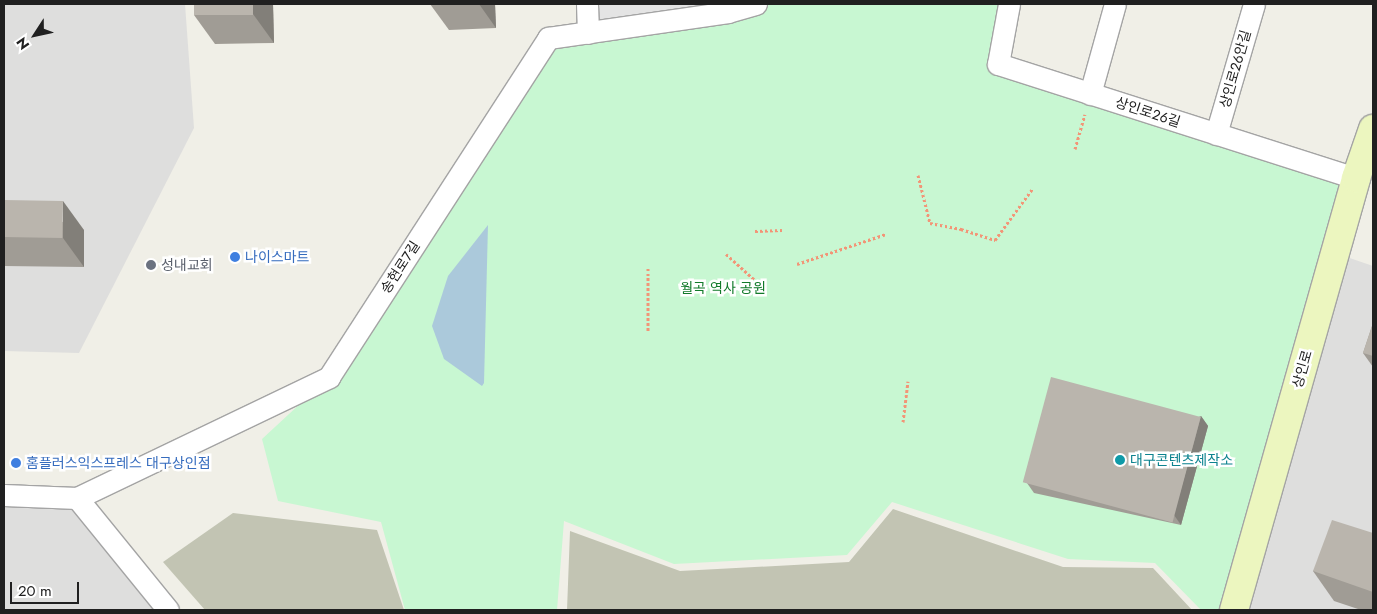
<!DOCTYPE html>
<html>
<head>
<meta charset="utf-8">
<style>
	body { margin:0 }
	#map { position:relative; width:1377px; height:614px; overflow:hidden; background:#f0efe7; font-family:Jost,"Noto Sans KR",sans-serif }
	div>[style] { position:absolute }
	.residential>* { inset:0; background:#dededd }
	.construction>* { inset:0; background:#c2c4b3 }
	.park>* { inset:0; background:#c8f7d2 }
	.parking>* { inset:0; background:#e4e4e4 }
	.water>* { inset:0; background:#abc9db }
	.path>* { height:3px; margin-top:-1.5px; transform-origin:0; background:repeating-linear-gradient(90deg,#f29577 0 2.5px,transparent 0 5px) }
	.roads { filter:drop-shadow(1px 0 #a4a4a4) drop-shadow(-1px 0 #a4a4a4) drop-shadow(0 1px #a4a4a4) drop-shadow(0 -1px #a4a4a4) }
	.minor>* { height:21px; margin:-10.5px; padding:0 10.5px; transform-origin:10.5px; border-radius:10.5px; background:#fff }
	.secondary>* { height:28px; margin:-14px; padding:0 14px; transform-origin:14px; border-radius:14px; background:#ecf6bf }
	.wall>* { inset:0; background:#a09c95 }
	.shaded-wall>* { inset:0; background:#827f79 }
	.building>* { inset:0; background:#bab5ad; transform-origin:0 0 }
	.dots>* { width:14px; height:14px; translate:-50% -50%; box-sizing:border-box; border:2px solid #fff; border-radius:50% }
	span { translate:-50% -50%; white-space:nowrap; text-align:center; line-height:1.15; -webkit-text-stroke:5px #fff; paint-order:stroke }
	.street-label { font-size:14px; color:#202020 }
	.shop-label { font-size:14px; color:#366cbe }
	.left { translate:0 -50%; text-align:left }
	.worship-label { font-size:14px; color:#5b616d }
	.park-label { font-size:14px; color:#127a2a }
	.culture-label { font-size:14px; color:#0d838f }
	.frame { position:absolute; inset:0; border:5px solid #202020; pointer-events:none }
	.north { position:absolute; left:10px; top:10px; width:50px; height:50px; -webkit-text-stroke:4px #fff; paint-order:stroke; rotate:235deg; font-size:14px; font-weight:700; line-height:20px; text-align:center; color:#202020 }
	.north::after { content:''; display:block; margin:auto; width:18px; height:22px; background:#202020; clip-path:polygon(50% 0,100% 100%,50% 72%,0 100%) }
	.scale { position:absolute; left:10px; top:582px; width:69px; height:22px; box-sizing:border-box; border:2px solid #202020; border-top:0; padding-left:6px; font-size:15px; line-height:18px; white-space:nowrap; color:#202020; -webkit-text-stroke:4px #fff; paint-order:stroke }
</style>
</head>
<body>
<div id="map">
	<div class="residential">
		<div style="clip-path:polygon(4px 4px,185px 4px,194px 128px,79px 353px,4px 351px)"></div>
		<div style="clip-path:polygon(1335px 253px,1373px 266px,1373px 610px,1239px 610px)"></div>
		<div style="clip-path:polygon(4px 495px,77px 498px,168px 610px,4px 610px)"></div>
	</div>
	<div class="construction">
		<div style="clip-path:polygon(893px 509px,1063px 567px,1153px 568px,1192px 610px,567px 610px,570px 531px,680px 571px,849px 562px)"></div>
		<div style="clip-path:polygon(233px 513px,377px 530px,404px 610px,205px 610px,163px 562px)"></div>
	</div>
	<div class="park">
		<div style="clip-path:polygon(754px 4px,1009px 4px,998px 64px,1356px 178px,1222px 610px,1201px 610px,1155px 563px,1068px 559px,892px 502px,847px 555px,674px 564px,564px 521px,557px 610px,405px 610px,381px 522px,278px 501px,262px 439px,329px 377px,548px 38px)"></div>
	</div>
	<div class="parking">
		<div style="clip-path:polygon(587px 4px,754px 4px,588px 33px)"></div>
	</div>
	<div class="water">
		<div style="clip-path:polygon(488px 225px,484px 383px,482px 386px,444px 359px,432px 326px,448px 276px)"></div>
	</div>
	<div class="path">
		<div style="left:1075px;top:149px;width:36px;rotate:-74deg"></div>
		<div style="left:918px;top:175px;width:49px;rotate:76deg"></div>
		<div style="left:930px;top:223px;width:33px;rotate:11deg"></div>
		<div style="left:961px;top:229px;width:36px;rotate:18deg"></div>
		<div style="left:995px;top:240px;width:64px;rotate:-53.8deg"></div>
		<div style="left:755px;top:231px;width:27px;rotate:-2deg"></div>
		<div style="left:726px;top:254px;width:42px;rotate:42.1deg"></div>
		<div style="left:797px;top:264px;width:94px;rotate:-18.6deg"></div>
		<div style="left:648px;top:268px;width:63px;rotate:90deg"></div>
		<div style="left:903px;top:422px;width:41px;rotate:-83deg"></div>
	</div>
	<div class="roads">
		<div class="minor">
			<div style="left:587px;top:4px;width:29px;rotate:88deg"></div>
			<div style="left:1009px;top:4px;width:61px;rotate:100.4deg"></div>
			<div style="left:998px;top:64px;width:376px;rotate:17.7deg"></div>
			<div style="left:1090px;top:94px;width:93px;rotate:-74.5deg"></div>
			<div style="left:1216px;top:134px;width:135px;rotate:-73.7deg"></div>
			<div style="left:4px;top:495px;width:73px;rotate:2.4deg"></div>
			<div style="left:77px;top:498px;width:280px;rotate:-25.6deg"></div>
			<div style="left:329px;top:377px;width:404px;rotate:-57.1deg"></div>
			<div style="left:548px;top:38px;width:182px;rotate:-8.2deg"></div>
			<div style="left:728px;top:12px;width:29px;rotate:-16deg"></div>
			<div style="left:77px;top:498px;width:144px;rotate:50.9deg"></div>
		</div>
		<div class="secondary">
			<div style="left:1234px;top:610px;width:449px;rotate:-74.2deg"></div>
			<div style="left:1356px;top:178px;width:52px;rotate:-70.9deg"></div>
		</div>
	</div>
	<div class="wall">
		<div style="clip-path:polygon(194px 4px,273px 4px,274px 43px,215px 44px,194px 15px)"></div>
		<div style="clip-path:polygon(430px 4px,495px 4px,496px 28px,449px 30px)"></div>
		<div style="clip-path:polygon(4px 200px,84px 230px,84px 267px,4px 266px)"></div>
		<div style="clip-path:polygon(1373px 323px,1373px 367px,1363px 353px)"></div>
		<div style="clip-path:polygon(1201px 416px,1208px 426px,1181px 525px,1034px 493px,1027px 483px)"></div>
		<div style="clip-path:polygon(1373px 533px,1373px 610px,1361px 610px,1334px 601px,1313px 571px)"></div>
	</div>
	<div class="shaded-wall">
		<div style="clip-path:polygon(253px 4px,273px 4px,274px 43px,253px 14px)"></div>
		<div style="clip-path:polygon(479px 4px,495px 4px,496px 28px)"></div>
		<div style="clip-path:polygon(63px 201px,84px 230px,84px 267px,63px 238px)"></div>
		<div style="clip-path:polygon(1201px 416px,1208px 426px,1181px 525px,1174px 515px)"></div>
	</div>
	<div class="building">
		<div style="left:194px;top:4px;width:59px;height:11px"></div>
		<div style="left:4px;top:200px;width:59px;height:37px;rotate:1deg"></div>
		<div style="clip-path:polygon(1373px 323px,1373px 356px,1363px 353px)"></div>
		<div style="left:1051px;top:377px;width:155px;height:109px;rotate:15deg"></div>
		<div style="clip-path:polygon(1332px 520px,1373px 533px,1373px 592px,1313px 571px)"></div>
	</div>
	<div class="dots">
		<div style="left:235px;top:257px;background:#3f7fe0"></div>
		<div style="left:151px;top:265px;background:#6b7280"></div>
		<div style="left:1120px;top:460px;background:#0f9aa8"></div>
		<div style="left:16px;top:463px;background:#3f7fe0"></div>
	</div>
	<div class="street-label">
		<span style="left:1235px;top:69px;rotate:-74deg">상인로26안길</span>
		<span style="left:1148px;top:112px;rotate:18deg">상인로26길</span>
		<span style="left:400px;top:267px;rotate:-57deg">송현로7길</span>
		<span style="left:1302px;top:369px;rotate:-74deg">상인로</span>
	</div>
	<div class="shop-label">
		<span class="left" style="left:245px;top:257px">나이스마트</span>
		<span class="left" style="left:26px;top:463px">홈플러스익스프레스 대구상인점</span>
	</div>
	<div class="worship-label">
		<span class="left" style="left:161px;top:265px">성내교회</span>
	</div>
	<div class="park-label">
		<span style="left:723px;top:288px">월곡 역사 공원</span>
	</div>
	<div class="culture-label">
		<span class="left" style="left:1130px;top:460px">대구콘텐츠제작소</span>
	</div>
	<div class="frame"></div>
	<div class="north">N</div>
	<div class="scale">20 m</div>
</div>
</body>
</html>
